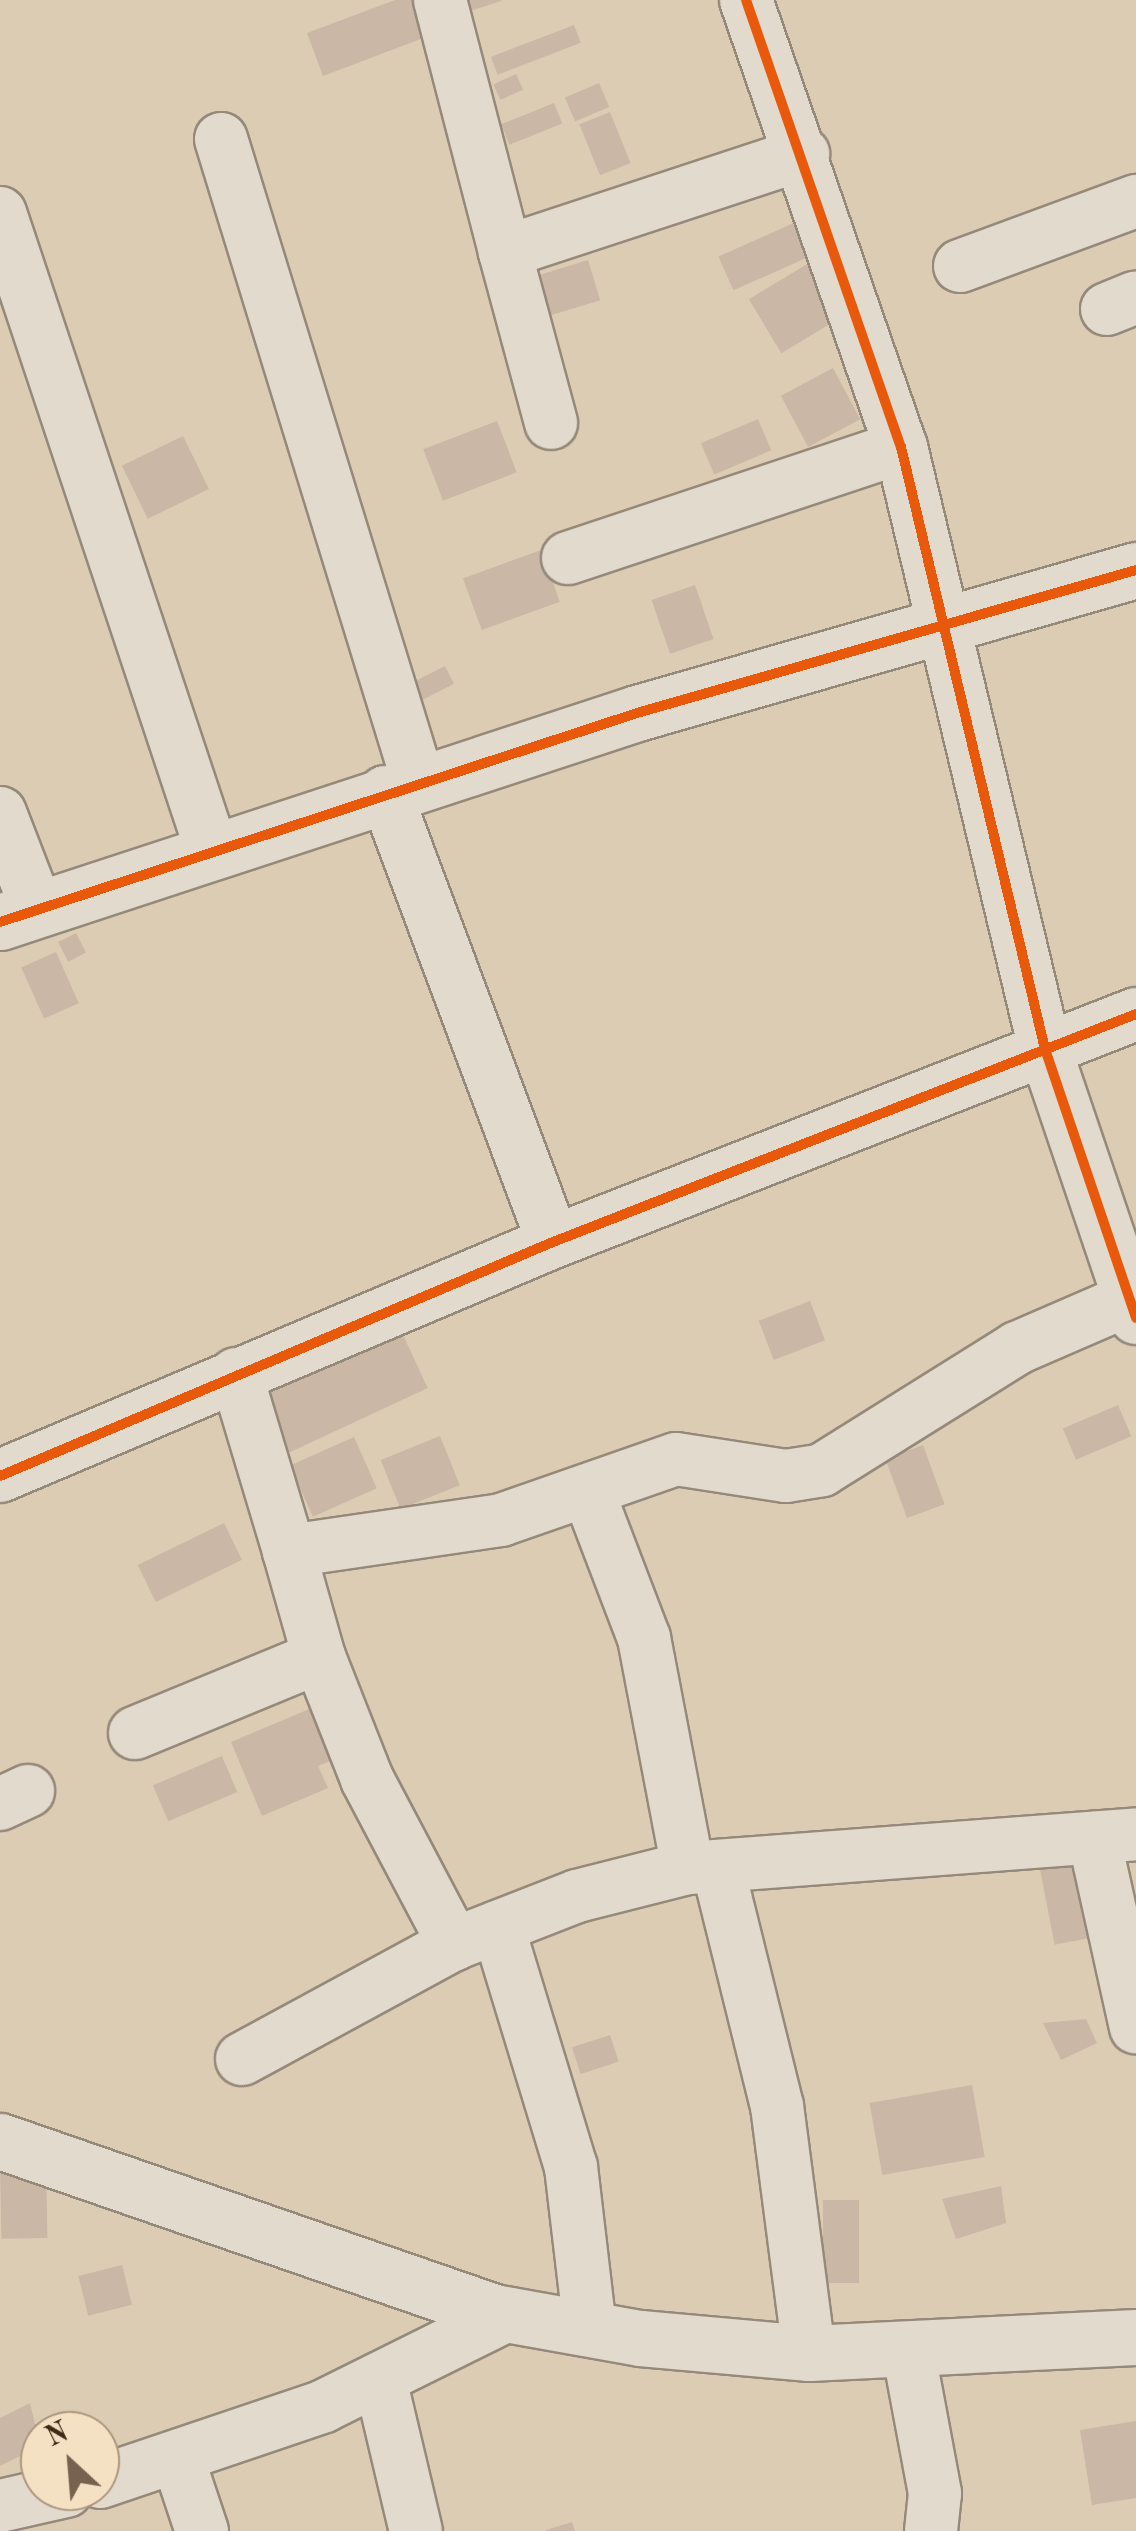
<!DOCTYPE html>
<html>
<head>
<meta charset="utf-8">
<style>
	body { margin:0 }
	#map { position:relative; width:1136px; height:2531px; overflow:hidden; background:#dcccb4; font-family:"Old Standard TT",serif }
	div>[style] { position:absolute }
	.building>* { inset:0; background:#cab7a6; transform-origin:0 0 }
	.roads { filter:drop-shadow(2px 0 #95897a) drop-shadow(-2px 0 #95897a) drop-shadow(0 2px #95897a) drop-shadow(0 -2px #95897a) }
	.minor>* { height:52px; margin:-26px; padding:0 26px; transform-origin:26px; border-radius:26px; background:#e3dace }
	.tertiary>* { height:55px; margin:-27.5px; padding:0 27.5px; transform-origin:27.5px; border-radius:27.5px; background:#e3dace }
	.cycleway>* { height:10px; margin:-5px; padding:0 5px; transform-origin:5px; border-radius:5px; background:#e8590c }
	span { translate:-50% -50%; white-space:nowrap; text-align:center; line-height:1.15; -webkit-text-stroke:9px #f4e0c3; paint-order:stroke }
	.north { position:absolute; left:20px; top:2411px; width:100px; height:100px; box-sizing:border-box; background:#f4e0c3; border:2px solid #ac977e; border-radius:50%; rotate:334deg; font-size:28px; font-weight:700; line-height:40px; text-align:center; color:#3f2917 }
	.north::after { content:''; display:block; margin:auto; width:35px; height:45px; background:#76624e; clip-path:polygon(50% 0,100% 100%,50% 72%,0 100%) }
</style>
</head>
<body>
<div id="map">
	<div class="building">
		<div style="clip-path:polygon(395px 0,430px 0,442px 31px,323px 76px,307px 33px)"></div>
		<div style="clip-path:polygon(463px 0,501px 0,501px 1px,467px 12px)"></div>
		<div style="left:574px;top:25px;width:19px;height:89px;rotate:69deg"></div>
		<div style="left:516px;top:74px;width:17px;height:25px;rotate:65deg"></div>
		<div style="left:599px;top:83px;width:26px;height:37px;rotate:67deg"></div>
		<div style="left:554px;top:103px;width:22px;height:57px;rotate:68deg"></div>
		<div style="left:610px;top:112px;width:55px;height:33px;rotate:68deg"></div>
		<div style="left:796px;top:222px;width:37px;height:85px;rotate:66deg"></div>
		<div style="left:588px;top:260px;width:42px;height:63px;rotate:73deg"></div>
		<div style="left:814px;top:260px;width:63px;height:76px;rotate:59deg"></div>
		<div style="left:833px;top:368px;width:58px;height:59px;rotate:62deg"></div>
		<div style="left:758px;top:419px;width:34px;height:62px;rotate:67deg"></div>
		<div style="left:497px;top:421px;width:55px;height:79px;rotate:69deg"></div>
		<div style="left:183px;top:436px;width:59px;height:68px;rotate:64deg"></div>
		<div style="left:541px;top:550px;width:55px;height:83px;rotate:70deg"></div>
		<div style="left:695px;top:585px;width:57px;height:46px;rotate:71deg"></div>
		<div style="left:445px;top:666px;width:20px;height:37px;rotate:63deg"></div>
		<div style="left:76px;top:933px;width:22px;height:20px;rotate:63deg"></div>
		<div style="left:56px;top:952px;width:56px;height:38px;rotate:66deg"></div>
		<div style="left:810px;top:1301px;width:42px;height:55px;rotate:69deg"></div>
		<div style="left:396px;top:1320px;width:75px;height:155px;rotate:65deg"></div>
		<div style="left:1118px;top:1405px;width:34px;height:60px;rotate:67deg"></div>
		<div style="left:440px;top:1436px;width:53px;height:64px;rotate:68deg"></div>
		<div style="left:354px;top:1437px;width:56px;height:70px;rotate:66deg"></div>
		<div style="left:923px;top:1445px;width:63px;height:40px;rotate:70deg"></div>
		<div style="left:224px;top:1523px;width:41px;height:96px;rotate:64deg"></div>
		<div style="clip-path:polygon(326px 1702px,348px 1754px,318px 1766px,328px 1788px,262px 1816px,231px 1742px)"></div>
		<div style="left:222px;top:1756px;width:39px;height:75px;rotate:67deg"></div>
		<div style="left:1085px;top:1844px;width:93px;height:49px;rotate:79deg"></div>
		<div style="clip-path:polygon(1086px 2019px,1097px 2043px,1061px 2060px,1043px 2023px)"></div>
		<div style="left:610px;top:2035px;width:28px;height:40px;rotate:72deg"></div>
		<div style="left:972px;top:2085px;width:73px;height:104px;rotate:80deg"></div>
		<div style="left:46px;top:2158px;width:80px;height:46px;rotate:89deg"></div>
		<div style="clip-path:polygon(1001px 2186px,1006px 2223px,956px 2239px,942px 2199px)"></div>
		<div style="left:823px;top:2200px;width:36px;height:83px"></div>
		<div style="left:122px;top:2265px;width:41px;height:45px;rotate:76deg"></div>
		<div style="clip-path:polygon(30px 2403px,40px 2446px,0 2466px,0 2418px)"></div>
		<div style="clip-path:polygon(1136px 2421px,1136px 2498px,1092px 2505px,1080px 2430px)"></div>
		<div style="clip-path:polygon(572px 2522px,575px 2531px,546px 2531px,546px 2530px)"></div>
	</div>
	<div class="roads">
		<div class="minor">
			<div style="left:440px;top:0;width:260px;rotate:75.5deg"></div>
			<div style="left:505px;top:252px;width:314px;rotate:-18.2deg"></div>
			<div style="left:746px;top:0;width:473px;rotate:70.9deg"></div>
			<div style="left:901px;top:447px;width:619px;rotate:76.55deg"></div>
			<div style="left:1045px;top:1049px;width:284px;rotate:71.3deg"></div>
			<div style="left:221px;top:139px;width:672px;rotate:72.94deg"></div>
			<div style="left:0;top:213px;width:669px;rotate:71.62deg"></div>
			<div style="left:505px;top:252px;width:177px;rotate:74.9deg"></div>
			<div style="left:960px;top:266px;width:188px;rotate:-20.3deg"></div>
			<div style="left:1107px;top:309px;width:31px;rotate:-22deg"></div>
			<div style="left:568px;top:558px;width:351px;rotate:-18.4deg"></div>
			<div style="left:385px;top:792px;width:480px;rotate:69.5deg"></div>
			<div style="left:0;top:813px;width:103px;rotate:68.9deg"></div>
			<div style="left:236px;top:1374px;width:185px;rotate:73.3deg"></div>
			<div style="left:289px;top:1551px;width:214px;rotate:-8.3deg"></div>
			<div style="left:501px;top:1520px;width:185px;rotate:-19.2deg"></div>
			<div style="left:676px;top:1459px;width:111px;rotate:8.8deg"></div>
			<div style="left:786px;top:1476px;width:36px;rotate:-9deg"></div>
			<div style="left:822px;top:1470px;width:230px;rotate:-32deg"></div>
			<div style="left:1017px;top:1348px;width:121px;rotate:-23.4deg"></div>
			<div style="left:0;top:1476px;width:600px;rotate:-22.94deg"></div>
			<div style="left:553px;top:1242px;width:626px;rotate:-21.36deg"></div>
			<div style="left:589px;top:1494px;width:154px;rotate:69.1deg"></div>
			<div style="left:644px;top:1638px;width:234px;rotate:79.2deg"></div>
			<div style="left:319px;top:1657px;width:131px;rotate:68.5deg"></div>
			<div style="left:367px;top:1779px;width:187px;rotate:62.2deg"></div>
			<div style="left:454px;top:1944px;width:132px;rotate:-21.3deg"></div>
			<div style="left:577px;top:1896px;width:114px;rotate:-14.2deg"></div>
			<div style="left:688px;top:1868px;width:449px;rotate:-4.3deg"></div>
			<div style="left:135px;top:1733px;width:199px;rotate:-22.4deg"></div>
			<div style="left:319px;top:1657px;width:110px;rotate:-105.8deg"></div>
			<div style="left:0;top:1804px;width:31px;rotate:-25deg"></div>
			<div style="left:1094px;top:1838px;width:194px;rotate:77.5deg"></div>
			<div style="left:718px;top:1868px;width:245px;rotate:76.1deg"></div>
			<div style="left:777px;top:2106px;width:249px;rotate:82.6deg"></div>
			<div style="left:498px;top:1927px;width:251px;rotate:73.1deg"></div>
			<div style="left:571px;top:2167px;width:162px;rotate:83.3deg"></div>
			<div style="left:242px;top:2059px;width:241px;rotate:-28.5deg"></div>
			<div style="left:908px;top:2349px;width:147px;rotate:79.4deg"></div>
			<div style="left:935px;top:2493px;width:38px;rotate:96deg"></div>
			<div style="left:380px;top:2379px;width:156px;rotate:76.7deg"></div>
			<div style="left:179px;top:2462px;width:73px;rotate:71.6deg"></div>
			<div style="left:100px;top:2482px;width:237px;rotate:-18.7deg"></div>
			<div style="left:324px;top:2406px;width:207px;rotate:-26.4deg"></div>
			<div style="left:0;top:2506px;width:68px;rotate:-12.8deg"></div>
		</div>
		<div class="tertiary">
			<div style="left:0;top:922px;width:670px;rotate:-18.16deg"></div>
			<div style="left:637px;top:713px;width:519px;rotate:-15.99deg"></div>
			<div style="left:0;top:2141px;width:523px;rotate:19.09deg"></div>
			<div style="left:494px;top:2312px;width:148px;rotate:10.1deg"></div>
			<div style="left:640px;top:2338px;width:170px;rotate:5.1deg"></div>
			<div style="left:809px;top:2353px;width:327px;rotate:-2.8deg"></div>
		</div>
	</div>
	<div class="cycleway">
		<div style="left:746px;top:0;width:473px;rotate:70.9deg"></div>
		<div style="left:901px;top:447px;width:619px;rotate:76.55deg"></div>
		<div style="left:1045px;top:1049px;width:284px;rotate:71.3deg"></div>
		<div style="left:0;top:922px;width:670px;rotate:-18.16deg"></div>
		<div style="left:637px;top:713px;width:519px;rotate:-15.99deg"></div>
		<div style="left:0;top:1476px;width:600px;rotate:-22.94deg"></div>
		<div style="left:553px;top:1242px;width:626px;rotate:-21.36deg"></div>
	</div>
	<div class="north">N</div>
</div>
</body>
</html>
